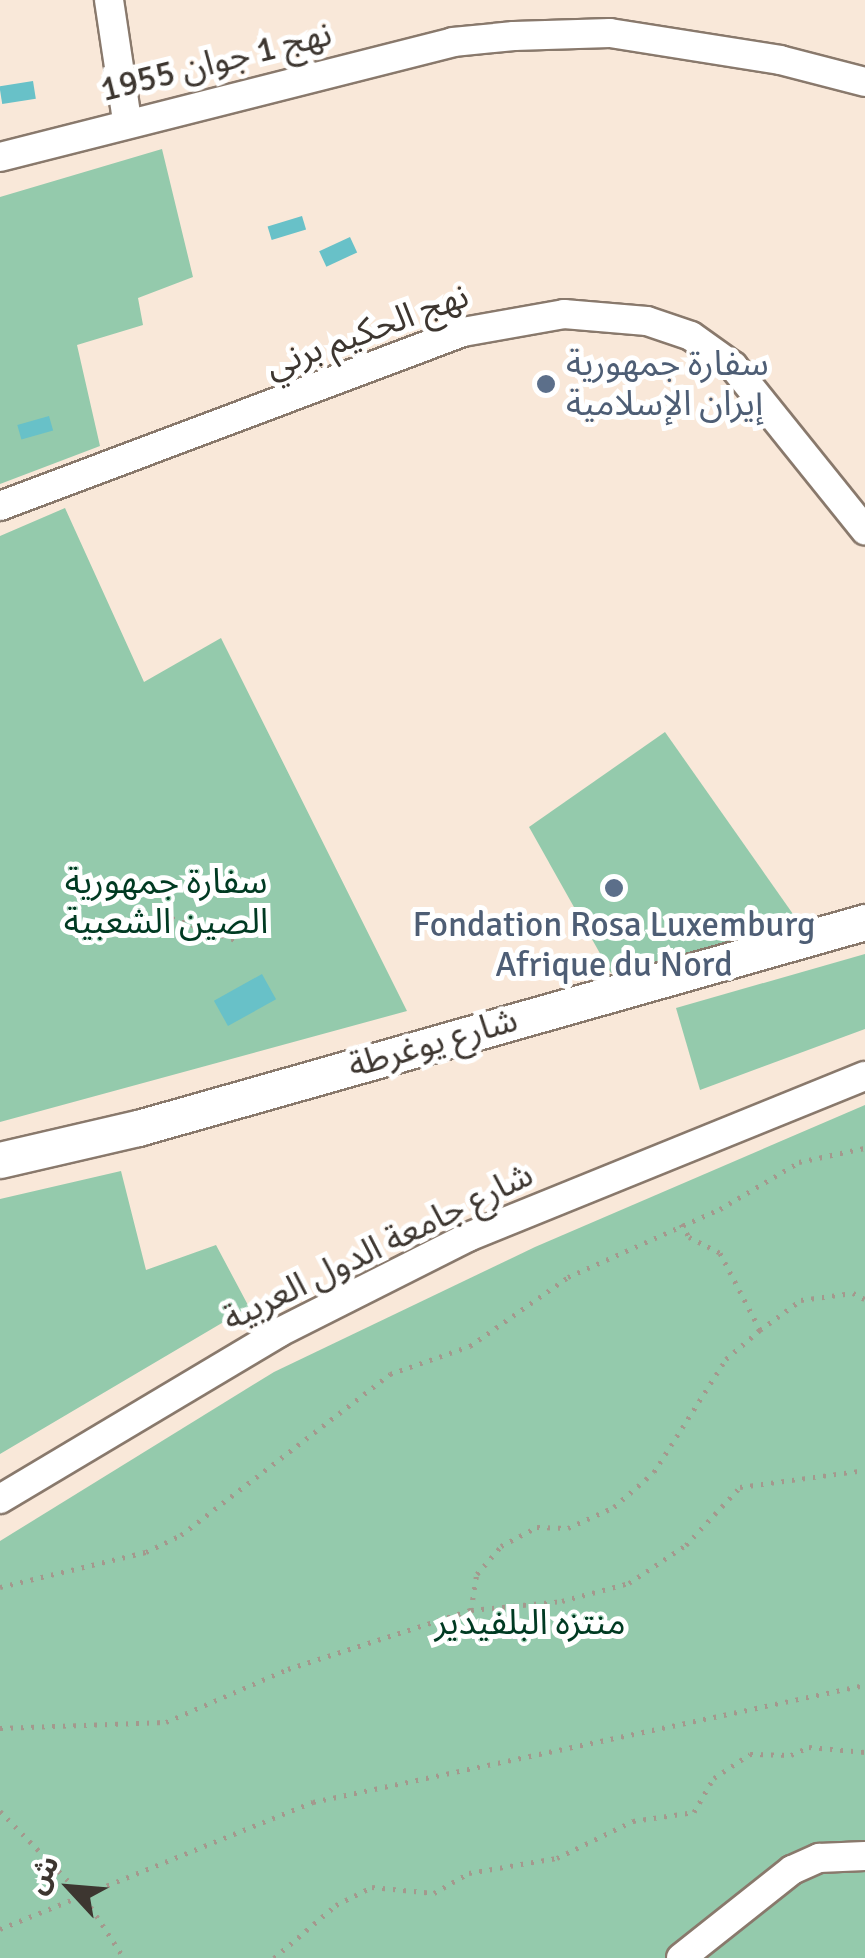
<!DOCTYPE html>
<html>
<head>
<meta charset="utf-8">
<style>
	body { margin:0 }
	#map { position:relative; width:865px; height:1958px; overflow:hidden; background:#f9e8d9; font-family:Signika,"Noto Sans Arabic",sans-serif }
	div>[style] { position:absolute }
	.green>* { inset:0; background:#94caac }
	.water>* { inset:0; background:#68c1c8; transform-origin:0 0 }
	.path>* { height:5px; margin-top:-2.5px; transform-origin:0; background:repeating-linear-gradient(90deg,#a4988d 0 2.5px,transparent 0 10.5px) }
	.roads { filter:drop-shadow(2px 0 #89796c) drop-shadow(-2px 0 #89796c) drop-shadow(0 2px #89796c) drop-shadow(0 -2px #89796c) }
	.minor>* { height:28px; margin:-14px; padding:0 14px; transform-origin:14px; border-radius:14px; background:#fff }
	.major>* { height:35px; margin:-17.5px; padding:0 17.5px; transform-origin:17.5px; border-radius:17.5px; background:#fff }
	.dots>* { width:28px; height:28px; translate:-50% -50%; box-sizing:border-box; border:5px solid #fff; border-radius:50% }
	span { translate:-50% -50%; white-space:nowrap; text-align:center; line-height:1.15; -webkit-text-stroke:10px #fff; paint-order:stroke }
	.street-label { font-size:35px; color:#3d3630 }
	.service-label { font-size:35px; color:#4e5e75 }
	.left { translate:0 -50%; text-align:left }
	.park-label { font-size:35px; color:#003a22 }
	.north { position:absolute; left:20px; top:1838px; width:100px; height:100px; -webkit-text-stroke:8px #fff; paint-order:stroke; rotate:296deg; font-size:28px; font-weight:700; line-height:40px; text-align:center; color:#3d3630 }
	.north::after { content:''; display:block; margin:auto; width:35px; height:45px; background:#3d3630; clip-path:polygon(50% 0,100% 100%,50% 72%,0 100%) }
</style>
</head>
<body>
<div id="map">
	<div class="green">
		<div style="clip-path:polygon(162px 149px,193px 277px,138px 298px,143px 325px,77px 345px,100px 446px,0 484px,0 197px)"></div>
		<div style="clip-path:polygon(65px 508px,144px 682px,221px 638px,407px 1011px,0 1122px,0 536px)"></div>
		<div style="clip-path:polygon(665px 732px,800px 924px,611px 973px,529px 827px)"></div>
		<div style="clip-path:polygon(865px 954px,865px 1029px,700px 1090px,676px 1008px)"></div>
		<div style="clip-path:polygon(865px 1105px,865px 1958px,0 1958px,0 1541px,274px 1372px,535px 1247px)"></div>
		<div style="clip-path:polygon(121px 1171px,146px 1270px,216px 1245px,249px 1307px,0 1454px,0 1199px)"></div>
	</div>
	<div class="water">
		<div style="left:33px;top:81px;width:18px;height:34px;rotate:81deg"></div>
		<div style="left:302px;top:216px;width:14px;height:36px;rotate:73deg"></div>
		<div style="left:350px;top:237px;width:17px;height:34px;rotate:65deg"></div>
		<div style="left:49px;top:416px;width:15px;height:33px;rotate:74deg"></div>
		<div style="left:262px;top:974px;width:29px;height:55px;rotate:61deg"></div>
	</div>
	<div class="path">
		<div style="left:172px;top:918px;width:73px;rotate:19.2deg"></div>
		<div style="left:681px;top:1224px;width:15px;rotate:58deg"></div>
		<div style="left:689px;top:1237px;width:35px;rotate:27deg"></div>
		<div style="left:720px;top:1253px;width:87px;rotate:62.5deg"></div>
		<div style="left:0;top:1587px;width:150px;rotate:-13.5deg"></div>
		<div style="left:146px;top:1552px;width:39px;rotate:-26deg"></div>
		<div style="left:181px;top:1535px;width:264px;rotate:-37.6deg"></div>
		<div style="left:390px;top:1374px;width:85px;rotate:-19.3deg"></div>
		<div style="left:470px;top:1346px;width:120px;rotate:-35.1deg"></div>
		<div style="left:568px;top:1277px;width:167px;rotate:-24.1deg"></div>
		<div style="left:720px;top:1209px;width:92px;rotate:-30.7deg"></div>
		<div style="left:799px;top:1162px;width:67px;rotate:-12deg"></div>
		<div style="left:471px;top:1610px;width:36px;rotate:-81deg"></div>
		<div style="left:477px;top:1574px;width:37px;rotate:-49deg"></div>
		<div style="left:501px;top:1546px;width:41px;rotate:-27.8deg"></div>
		<div style="left:537px;top:1527px;width:31px;rotate:2deg"></div>
		<div style="left:568px;top:1528px;width:51px;rotate:-24.5deg"></div>
		<div style="left:614px;top:1507px;width:53px;rotate:-41.2deg"></div>
		<div style="left:654px;top:1472px;width:134px;rotate:-57.5deg"></div>
		<div style="left:726px;top:1359px;width:45px;rotate:-40.5deg"></div>
		<div style="left:760px;top:1330px;width:51px;rotate:-36.2deg"></div>
		<div style="left:801px;top:1300px;width:52px;rotate:-7.7deg"></div>
		<div style="left:853px;top:1293px;width:13px;rotate:27deg"></div>
		<div style="left:0;top:1728px;width:166px;rotate:-2.1deg"></div>
		<div style="left:166px;top:1722px;width:133px;rotate:-23.5deg"></div>
		<div style="left:288px;top:1669px;width:192px;rotate:-17.9deg"></div>
		<div style="left:471px;top:1610px;width:91px;rotate:-5.6deg"></div>
		<div style="left:562px;top:1601px;width:69px;rotate:-15deg"></div>
		<div style="left:629px;top:1583px;width:69px;rotate:-33.7deg"></div>
		<div style="left:686px;top:1545px;width:79px;rotate:-47deg"></div>
		<div style="left:740px;top:1487px;width:126px;rotate:-7.7deg"></div>
		<div style="left:0;top:1811px;width:122px;rotate:45.7deg"></div>
		<div style="left:85px;top:1898px;width:72px;rotate:57deg"></div>
		<div style="left:0;top:1929px;width:338px;rotate:-22.1deg"></div>
		<div style="left:313px;top:1802px;width:564px;rotate:-11.97deg"></div>
		<div style="left:274px;top:1958px;width:82px;rotate:-40.5deg"></div>
		<div style="left:336px;top:1905px;width:40px;rotate:-26.6deg"></div>
		<div style="left:372px;top:1887px;width:62px;rotate:5.5deg"></div>
		<div style="left:434px;top:1893px;width:40px;rotate:-29.7deg"></div>
		<div style="left:469px;top:1873px;width:89px;rotate:-9.7deg"></div>
		<div style="left:557px;top:1858px;width:85px;rotate:-26deg"></div>
		<div style="left:633px;top:1821px;width:62px;rotate:-8.4deg"></div>
		<div style="left:694px;top:1812px;width:39px;rotate:-60deg"></div>
		<div style="left:714px;top:1778px;width:43px;rotate:-33.7deg"></div>
		<div style="left:750px;top:1754px;width:41px;rotate:1.4deg"></div>
		<div style="left:791px;top:1755px;width:20px;rotate:-24deg"></div>
		<div style="left:809px;top:1747px;width:56px;rotate:5.1deg"></div>
	</div>
	<div class="roads">
		<div class="minor">
			<div style="left:109px;top:0;width:122px;rotate:81.5deg"></div>
			<div style="left:0;top:157px;width:467px;rotate:-14.2deg"></div>
			<div style="left:453px;top:42px;width:61px;rotate:-5.6deg"></div>
			<div style="left:514px;top:36px;width:96px;rotate:-1.8deg"></div>
			<div style="left:610px;top:33px;width:172px;rotate:9deg"></div>
			<div style="left:780px;top:60px;width:88px;rotate:14.5deg"></div>
			<div style="left:0;top:506px;width:495px;rotate:-20.6deg"></div>
			<div style="left:463px;top:332px;width:103px;rotate:-10.1deg"></div>
			<div style="left:564px;top:314px;width:83px;rotate:4.8deg"></div>
			<div style="left:647px;top:321px;width:46px;rotate:18.8deg"></div>
			<div style="left:691px;top:336px;width:52px;rotate:35.5deg"></div>
			<div style="left:733px;top:366px;width:211px;rotate:51.2deg"></div>
			<div style="left:0;top:1499px;width:324px;rotate:-30.8deg"></div>
			<div style="left:278px;top:1333px;width:213px;rotate:-26.8deg"></div>
			<div style="left:468px;top:1237px;width:428px;rotate:-22.1deg"></div>
			<div style="left:681px;top:1958px;width:142px;rotate:-38.4deg"></div>
			<div style="left:792px;top:1870px;width:30px;rotate:-24deg"></div>
			<div style="left:819px;top:1858px;width:46px;rotate:-2.5deg"></div>
		</div>
		<div class="major">
			<div style="left:0;top:1160px;width:142px;rotate:-13.1deg"></div>
			<div style="left:138px;top:1128px;width:756px;rotate:-15.82deg"></div>
		</div>
	</div>
	<div class="dots">
		<div style="left:546px;top:384px;background:#5c6f8a"></div>
		<div style="left:614px;top:888px;background:#5c6f8a"></div>
	</div>
	<div class="street-label">
		<span style="left:216px;top:62px;rotate:-14deg">نهج 1 جوان 1955</span>
		<span style="left:367px;top:331px;rotate:-20deg">نهج الحكيم برني</span>
		<span style="left:433px;top:1043px;rotate:-16deg">شارع يوغرطة</span>
		<span style="left:378px;top:1247px;rotate:-26deg">شارع جامعة الدول العربية</span>
	</div>
	<div class="service-label">
		<span class="left" style="left:566px;top:384px">سفارة جمهورية<br>إيران الإسلامية</span>
		<span style="left:614px;top:945px">Fondation Rosa Luxemburg<br>Afrique du Nord</span>
	</div>
	<div class="park-label">
		<span style="left:166px;top:902px">سفارة جمهورية<br>الصين الشعبية</span>
		<span style="left:530px;top:1623px">منتزه البلفيدير</span>
	</div>
	<div class="north">ش</div>
</div>
</body>
</html>
